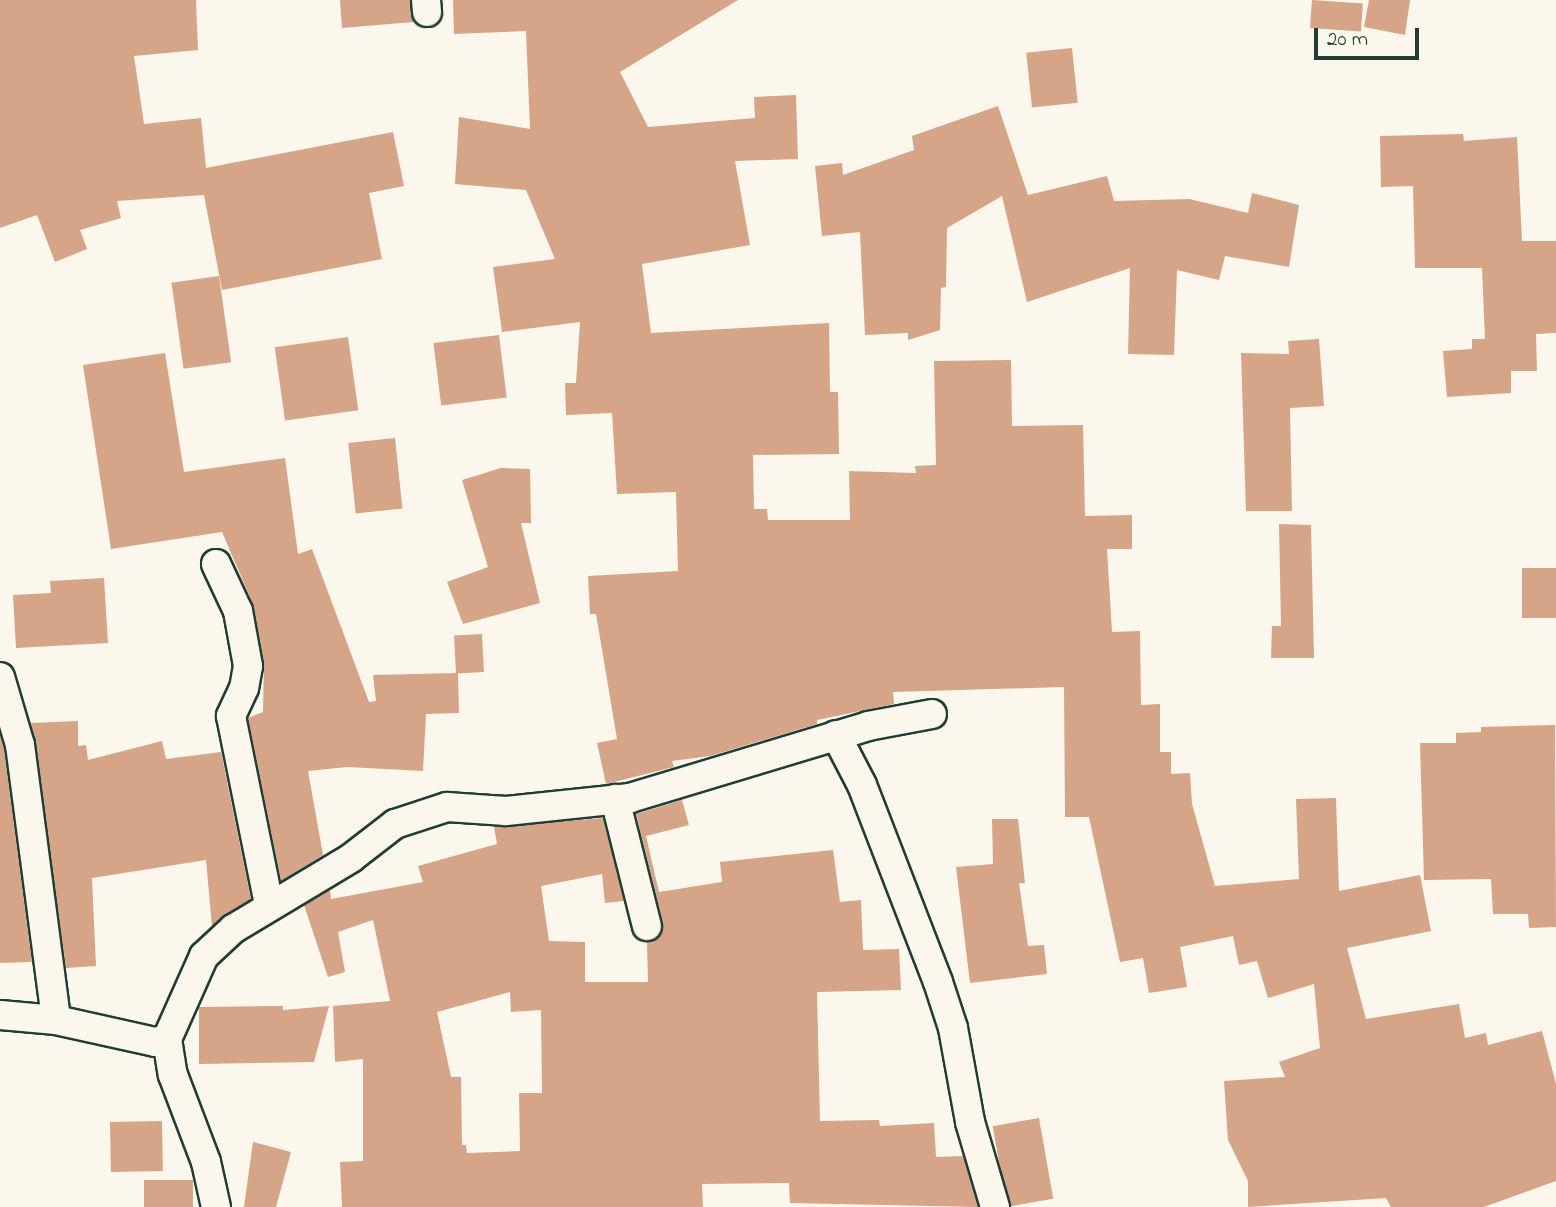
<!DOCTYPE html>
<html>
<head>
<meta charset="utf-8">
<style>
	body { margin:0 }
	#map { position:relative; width:1556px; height:1207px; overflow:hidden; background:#fbf7ec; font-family:"Indie Flower",sans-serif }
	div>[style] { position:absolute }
	.building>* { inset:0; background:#d6a588; transform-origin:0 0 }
	.roads { filter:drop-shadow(2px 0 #1f3d34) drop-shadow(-2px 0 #1f3d34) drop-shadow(0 2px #1f3d34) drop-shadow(0 -2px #1f3d34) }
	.minor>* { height:28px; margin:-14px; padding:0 14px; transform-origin:14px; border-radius:14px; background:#fbf7ec }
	span { translate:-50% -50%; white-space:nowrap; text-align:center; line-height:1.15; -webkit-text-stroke:7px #fbf7ec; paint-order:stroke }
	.scale { position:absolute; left:1314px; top:28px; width:105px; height:32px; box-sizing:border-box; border:4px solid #1f3d34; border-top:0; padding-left:9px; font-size:21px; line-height:24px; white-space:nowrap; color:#1f3d34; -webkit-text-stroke:5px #fbf7ec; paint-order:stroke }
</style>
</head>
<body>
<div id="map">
	<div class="building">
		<div style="clip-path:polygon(0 0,196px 0,198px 50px,134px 56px,144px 124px,201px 118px,206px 168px,393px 132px,404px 186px,369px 193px,382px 259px,222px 290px,204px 195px,117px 201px,121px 218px,80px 230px,87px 249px,55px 262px,37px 215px,0 228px)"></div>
		<div style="clip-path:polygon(340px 0,410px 0,414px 22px,342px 28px)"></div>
		<div style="clip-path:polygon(453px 0,738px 0,620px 72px,648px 127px,755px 118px,754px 97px,796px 95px,798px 159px,735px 161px,750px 245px,642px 264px,651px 333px,829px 323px,830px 392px,838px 392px,839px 454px,753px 455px,754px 509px,767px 509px,768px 520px,850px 520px,849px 471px,916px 473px,915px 466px,936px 465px,934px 361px,1011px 360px,1012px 426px,1083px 425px,1085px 516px,1132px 515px,1132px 549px,1107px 549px,1112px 632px,1140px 631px,1141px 705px,1160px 704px,1160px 752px,1171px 752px,1171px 774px,1190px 773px,1192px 804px,1215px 886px,1299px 879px,1296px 799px,1336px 798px,1339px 891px,1420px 875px,1431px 931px,1347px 948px,1366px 1019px,1459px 1004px,1465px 1038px,1486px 1033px,1488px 1045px,1542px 1031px,1556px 1084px,1556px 1181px,1484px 1207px,1391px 1207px,1386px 1198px,1248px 1207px,1248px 1181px,1228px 1140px,1224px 1081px,1285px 1077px,1279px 1062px,1320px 1048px,1314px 984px,1268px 998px,1257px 961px,1239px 965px,1233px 936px,1180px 947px,1187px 987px,1149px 993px,1143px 958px,1120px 962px,1089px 817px,1065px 817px,1064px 687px,893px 692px,894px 704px,817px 720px,817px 724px,710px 756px,672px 761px,674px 767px,606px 784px,597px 743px,617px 739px,596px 614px,590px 614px,588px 576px,678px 571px,676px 492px,617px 494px,612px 413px,566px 415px,565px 383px,576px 383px,580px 322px,502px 332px,493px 267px,555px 259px,526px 190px,455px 184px,459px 117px,530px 129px,526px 31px,454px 34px)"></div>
		<div style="left:1312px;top:0;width:51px;height:28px;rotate:4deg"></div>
		<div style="clip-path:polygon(1369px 0,1410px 0,1405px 35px,1364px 27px)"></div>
		<div style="left:1072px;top:48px;width:55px;height:46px;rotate:84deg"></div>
		<div style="clip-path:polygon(998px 106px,1028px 195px,1107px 176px,1114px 201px,1189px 199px,1248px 213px,1252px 193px,1299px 205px,1289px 267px,1225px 256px,1219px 280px,1177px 270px,1174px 355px,1128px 354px,1130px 268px,1027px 302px,1002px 196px,947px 228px,946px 287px,941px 288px,940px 330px,908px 340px,908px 333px,865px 335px,860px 232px,822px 236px,815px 166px,842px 163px,843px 175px,914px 150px,912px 136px)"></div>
		<div style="clip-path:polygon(1463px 134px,1464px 141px,1517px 137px,1522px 241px,1556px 241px,1556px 333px,1536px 334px,1537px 371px,1511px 371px,1511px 393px,1447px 397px,1443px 351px,1472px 349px,1472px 339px,1485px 339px,1482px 268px,1415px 268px,1413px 186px,1381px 187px,1380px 136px)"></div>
		<div style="left:219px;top:276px;width:87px;height:48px;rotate:82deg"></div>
		<div style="left:499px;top:335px;width:63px;height:66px;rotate:83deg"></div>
		<div style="left:348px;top:337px;width:74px;height:74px;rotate:82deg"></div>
		<div style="clip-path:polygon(1319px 339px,1324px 406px,1290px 408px,1292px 511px,1246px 511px,1241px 353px,1289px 354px,1288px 341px)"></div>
		<div style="clip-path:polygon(165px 353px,184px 472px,285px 458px,298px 554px,312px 549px,369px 702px,376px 701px,373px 675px,458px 673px,459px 713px,426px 714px,423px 771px,347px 767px,308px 771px,323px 855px,281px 881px,248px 718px,263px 712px,264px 663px,253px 604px,222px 532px,111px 549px,83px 365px)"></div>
		<div style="left:395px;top:438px;width:71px;height:47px;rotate:84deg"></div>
		<div style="clip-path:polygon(501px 468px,530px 469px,531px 523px,521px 523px,540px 603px,463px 624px,447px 582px,488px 567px,462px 480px)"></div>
		<div style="clip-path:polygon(1279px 524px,1311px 525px,1314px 658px,1271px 658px,1272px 626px,1281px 626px)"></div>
		<div style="left:1522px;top:568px;width:34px;height:50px"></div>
		<div style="clip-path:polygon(104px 578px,108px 643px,16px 648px,13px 595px,51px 593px,50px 581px)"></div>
		<div style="left:482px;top:634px;width:38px;height:28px;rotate:87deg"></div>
		<div style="clip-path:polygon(78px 721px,78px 746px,86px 745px,88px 760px,162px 741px,166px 759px,221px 752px,251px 899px,212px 926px,206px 860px,92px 878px,96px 966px,66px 968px,31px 723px)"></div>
		<div style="clip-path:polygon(1555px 725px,1556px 927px,1529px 928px,1528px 914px,1493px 914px,1491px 879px,1424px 880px,1420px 743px,1456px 743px,1456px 733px,1481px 732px,1481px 727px)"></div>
		<div style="clip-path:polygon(0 736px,4px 748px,32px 962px,0 963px)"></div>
		<div style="clip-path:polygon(evenodd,682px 800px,689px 825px,646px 836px,659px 892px,722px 882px,720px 862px,833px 850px,840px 902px,861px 900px,863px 950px,899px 949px,901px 990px,817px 992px,820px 1121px,879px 1120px,880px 1126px,934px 1123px,936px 1157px,963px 1156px,978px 1207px,790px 1203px,789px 1183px,702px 1184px,703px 1207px,342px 1207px,340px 1162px,363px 1161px,363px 1059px,335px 1062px,333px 1006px,390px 1001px,373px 920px,338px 932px,345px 972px,328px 977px,304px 905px,330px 890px,331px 899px,423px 882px,418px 866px,497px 844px,494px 827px,603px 818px,624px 901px,605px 903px,602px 874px,541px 886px,549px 941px,585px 942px,585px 982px,648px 982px,647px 942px,659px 937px,663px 923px,636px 814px,682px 800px,510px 992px,511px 1012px,541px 1010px,542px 1093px,519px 1093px,520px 1151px,467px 1153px,466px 1145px,462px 1145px,461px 1077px,451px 1077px,437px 1012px,510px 992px)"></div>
		<div style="clip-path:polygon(992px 819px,1018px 819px,1025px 883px,1019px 883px,1028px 946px,1044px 945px,1047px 974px,970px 983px,956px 867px,993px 864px)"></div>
		<div style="clip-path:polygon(283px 1006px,283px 1010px,329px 1006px,314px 1062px,199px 1064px,199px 1007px)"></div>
		<div style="left:1039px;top:1118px;width:82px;height:47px;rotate:80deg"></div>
		<div style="left:162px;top:1121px;width:50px;height:52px;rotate:89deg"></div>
		<div style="clip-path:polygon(253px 1142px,291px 1152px,276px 1207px,244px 1207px)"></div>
		<div style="left:144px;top:1180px;width:49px;height:27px"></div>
	</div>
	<div class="roads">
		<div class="minor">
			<div style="left:426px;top:0;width:12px;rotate:85deg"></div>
			<div style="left:216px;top:564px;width:52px;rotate:64.9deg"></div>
			<div style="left:238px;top:611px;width:56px;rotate:79.7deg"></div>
			<div style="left:248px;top:666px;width:22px;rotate:100deg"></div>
			<div style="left:244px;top:688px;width:31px;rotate:115deg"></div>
			<div style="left:231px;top:716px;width:192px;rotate:78.6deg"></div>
			<div style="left:0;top:677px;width:71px;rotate:73.6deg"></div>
			<div style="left:20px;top:745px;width:277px;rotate:82.5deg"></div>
			<div style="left:56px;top:1020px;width:56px;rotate:-174.9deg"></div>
			<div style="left:836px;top:735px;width:56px;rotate:62.5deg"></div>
			<div style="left:862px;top:785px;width:211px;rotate:68.9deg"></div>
			<div style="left:938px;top:982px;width:48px;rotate:71.9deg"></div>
			<div style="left:953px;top:1028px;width:96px;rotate:79.7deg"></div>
			<div style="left:970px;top:1122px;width:89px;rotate:73.6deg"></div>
			<div style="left:615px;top:799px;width:131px;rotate:75.9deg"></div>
			<div style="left:56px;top:1020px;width:101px;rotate:12.5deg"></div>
			<div style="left:155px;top:1042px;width:12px;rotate:-14deg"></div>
			<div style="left:167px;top:1039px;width:36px;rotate:81deg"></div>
			<div style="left:173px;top:1075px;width:93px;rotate:69.2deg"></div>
			<div style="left:206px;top:1162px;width:46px;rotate:77.5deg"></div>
			<div style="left:167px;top:1039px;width:91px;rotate:-66deg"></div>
			<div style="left:204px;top:956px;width:40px;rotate:-43deg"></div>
			<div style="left:233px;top:929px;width:138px;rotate:-31deg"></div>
			<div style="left:351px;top:858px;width:56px;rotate:-37.7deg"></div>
			<div style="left:395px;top:824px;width:55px;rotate:-18.1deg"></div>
			<div style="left:447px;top:807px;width:59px;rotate:3.9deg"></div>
			<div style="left:506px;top:811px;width:125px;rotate:-6deg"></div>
			<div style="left:630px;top:798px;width:249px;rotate:-16.8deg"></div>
			<div style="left:868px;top:726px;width:65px;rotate:-10.6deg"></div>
		</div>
	</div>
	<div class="scale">20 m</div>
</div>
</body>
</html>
